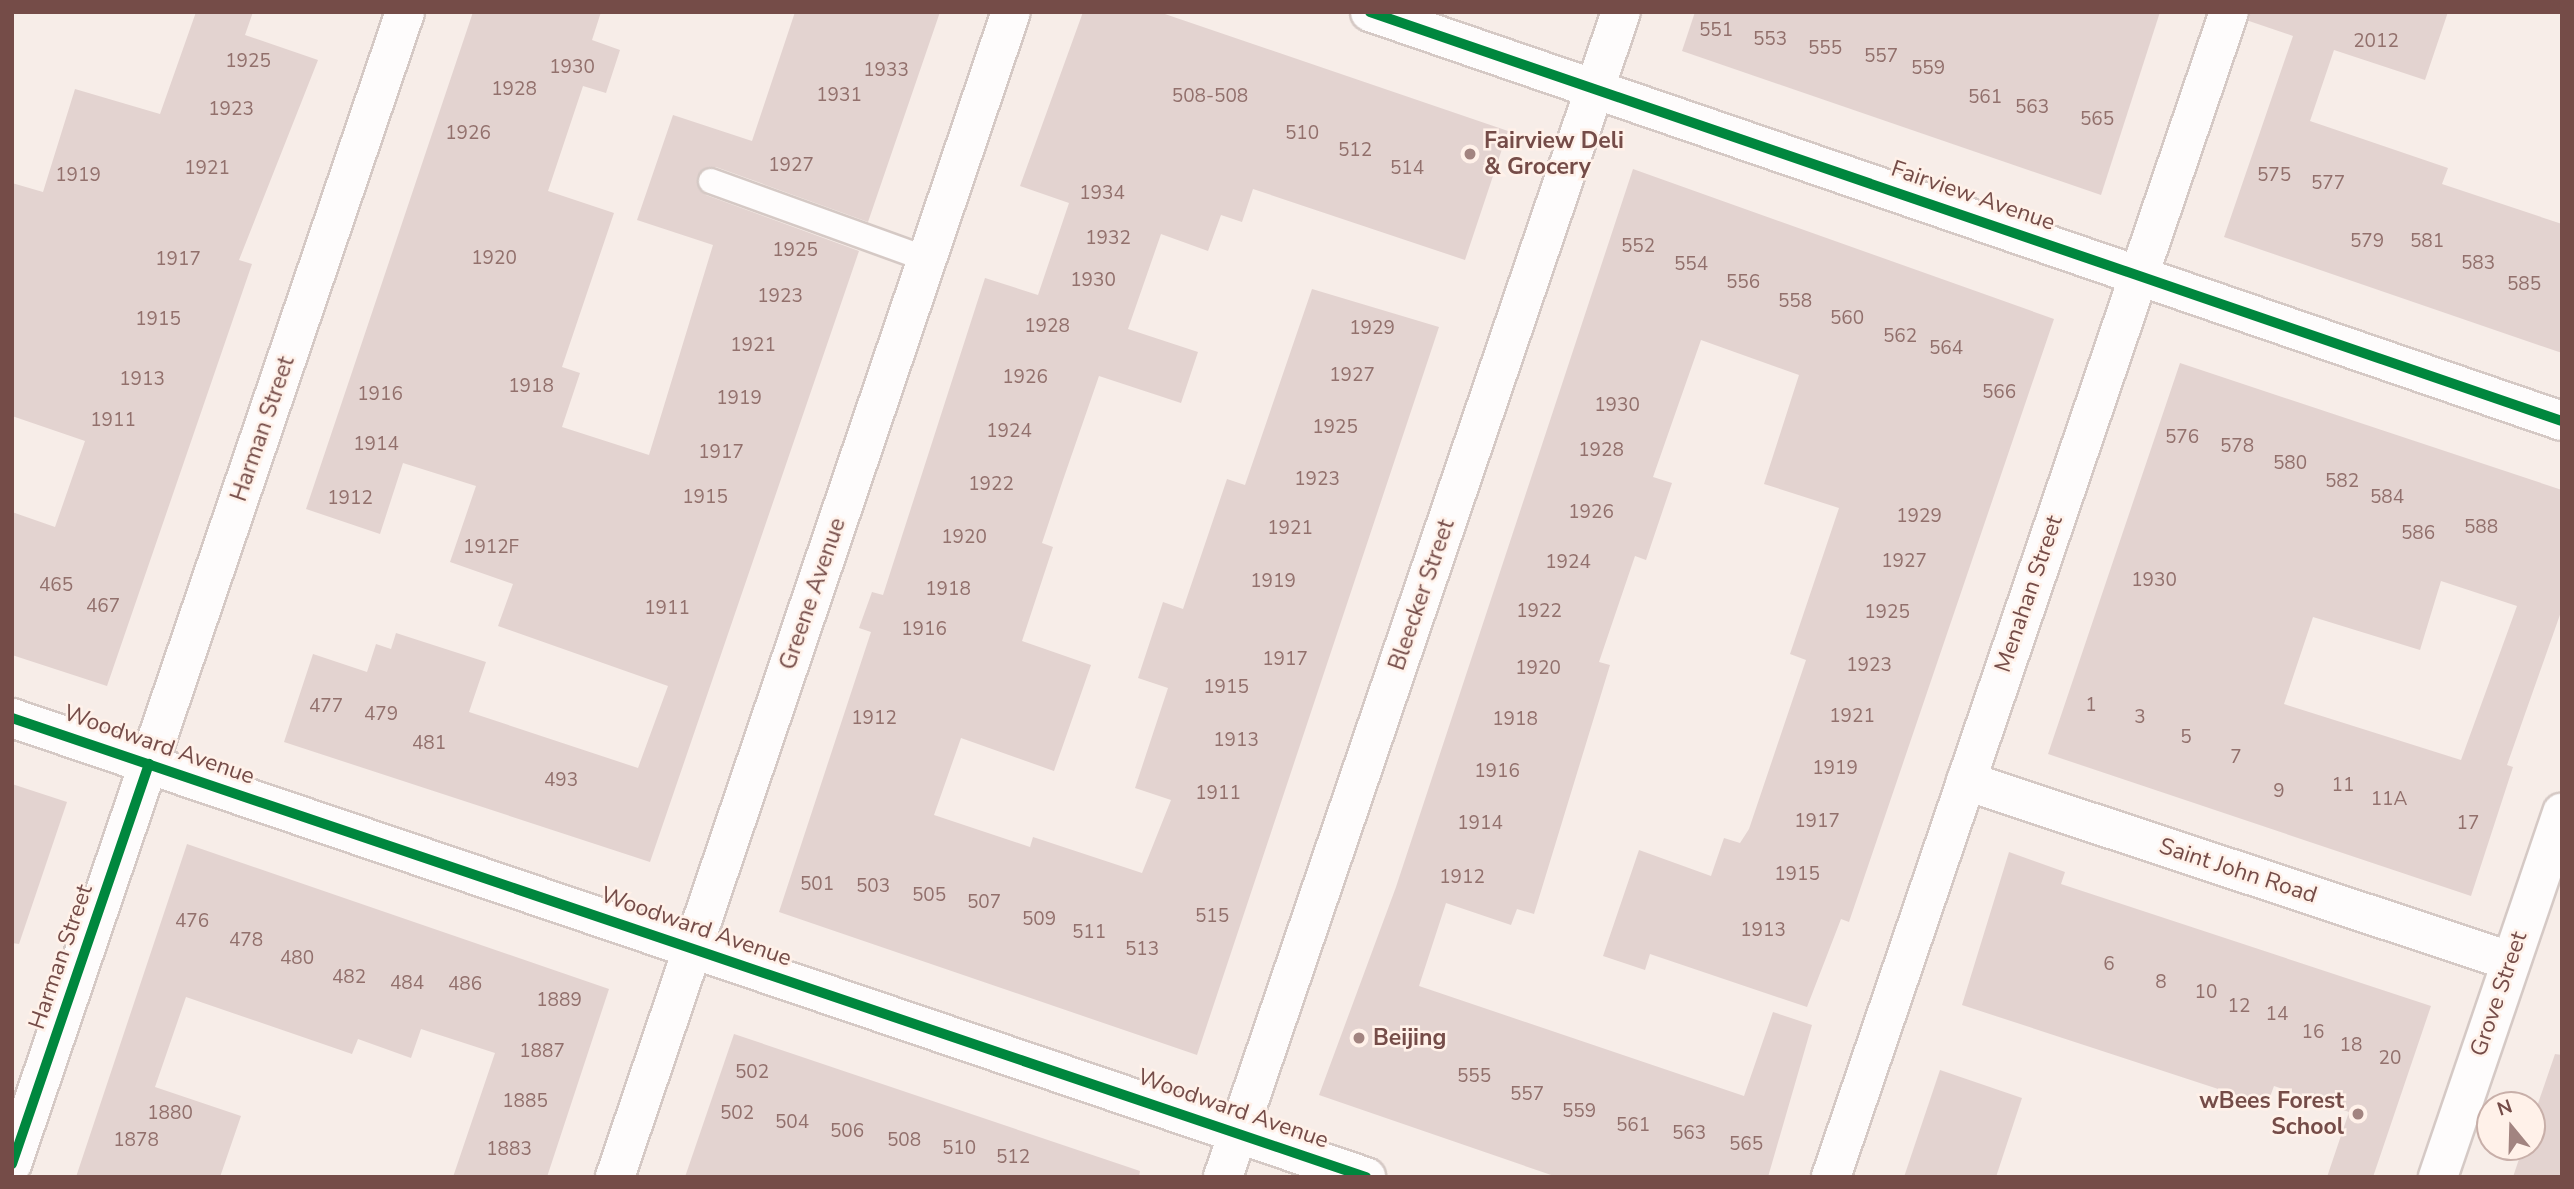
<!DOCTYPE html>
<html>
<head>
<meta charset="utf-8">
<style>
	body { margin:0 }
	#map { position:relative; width:2574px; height:1189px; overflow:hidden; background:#f7ede8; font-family:"Nunito Sans",sans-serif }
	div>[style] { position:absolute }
	.building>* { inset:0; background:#e3d3d0 }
	.roads { filter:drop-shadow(2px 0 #d5c9c5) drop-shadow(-2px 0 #d5c9c5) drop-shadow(0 2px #d5c9c5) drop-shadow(0 -2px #d5c9c5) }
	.service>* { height:24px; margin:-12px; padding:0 12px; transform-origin:12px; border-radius:12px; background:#fefcfc }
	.minor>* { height:38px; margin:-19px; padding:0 19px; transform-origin:19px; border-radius:19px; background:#fefcfc }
	.cycleway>* { height:10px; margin:-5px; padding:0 5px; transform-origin:5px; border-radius:5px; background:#00873e }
	.dots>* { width:19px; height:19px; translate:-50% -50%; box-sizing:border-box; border:4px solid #fff1e9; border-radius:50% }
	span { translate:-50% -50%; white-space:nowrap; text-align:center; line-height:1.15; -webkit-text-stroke:5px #fff1e9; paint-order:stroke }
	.number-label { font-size:19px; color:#92706c }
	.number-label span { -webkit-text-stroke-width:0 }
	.poi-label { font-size:23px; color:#754c48; font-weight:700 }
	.left { translate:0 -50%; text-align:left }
	.right { translate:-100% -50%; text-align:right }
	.street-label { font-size:23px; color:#754c48 }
	.frame { position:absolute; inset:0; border:14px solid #754c48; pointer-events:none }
	.north { position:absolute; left:2476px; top:1091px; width:70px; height:70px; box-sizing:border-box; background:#fff1e9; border:2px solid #c8afa9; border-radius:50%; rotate:341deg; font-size:19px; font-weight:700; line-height:28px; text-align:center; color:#754c48 }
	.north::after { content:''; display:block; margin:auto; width:24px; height:32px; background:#a28480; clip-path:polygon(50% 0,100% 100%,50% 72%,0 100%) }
</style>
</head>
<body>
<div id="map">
	<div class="building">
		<div style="clip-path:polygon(196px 12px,253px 12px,245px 35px,318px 60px,239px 260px,252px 264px,107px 686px,12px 655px,12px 512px,55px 527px,85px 441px,12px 416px,12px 183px,43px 192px,75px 89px,160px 114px)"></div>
		<div style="clip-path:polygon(473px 12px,601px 12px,592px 40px,620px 50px,606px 93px,583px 86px,548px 191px,614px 213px,562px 367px,580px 373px,562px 427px,649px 455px,713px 245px,637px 220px,673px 115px,752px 141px,795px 12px,940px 12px,868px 222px,716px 167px,697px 177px,706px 195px,859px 251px,650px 862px,284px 742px,313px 654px,367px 672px,376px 644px,391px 649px,396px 633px,486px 662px,469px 712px,638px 768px,668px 686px,498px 626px,513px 584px,450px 562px,476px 486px,403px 463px,380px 534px,306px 509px)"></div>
		<div style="clip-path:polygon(1083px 12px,1159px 12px,1508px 131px,1465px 260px,1253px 189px,1242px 222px,1221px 215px,1208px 251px,1161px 234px,1128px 329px,1198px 352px,1181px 403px,1099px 376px,1063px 480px,1042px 543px,1053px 547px,1022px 641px,1091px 665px,1054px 771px,961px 738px,934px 815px,1030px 847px,1033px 837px,1142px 873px,1171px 800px,1135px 788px,1168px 688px,1138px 678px,1163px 602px,1183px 609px,1227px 479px,1245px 485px,1312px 289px,1439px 327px,1197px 1055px,779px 912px,871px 632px,859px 628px,872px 592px,883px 595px,985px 278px,1038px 295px,1069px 203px,1020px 186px)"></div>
		<div style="clip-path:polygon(1695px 12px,2160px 12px,2101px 195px,1682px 51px)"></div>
		<div style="clip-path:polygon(2250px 12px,2448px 12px,2425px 80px,2334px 50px,2310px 121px,2448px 168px,2442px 184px,2562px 224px,2562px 353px,2224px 237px,2293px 36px,2249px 21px)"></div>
		<div style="clip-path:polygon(1633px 169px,2054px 319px,1849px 922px,1841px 919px,1807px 1007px,1650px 954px,1645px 970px,1603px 956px,1639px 850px,1711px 876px,1724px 838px,1740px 843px,1749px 829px,1806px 660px,1790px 654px,1839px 508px,1764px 484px,1799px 375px,1701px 340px,1653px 477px,1672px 483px,1646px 560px,1635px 556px,1599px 662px,1610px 665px,1534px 914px,1517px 909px,1511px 925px,1446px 903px,1419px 986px,1744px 1096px,1773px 1012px,1812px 1025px,1768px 1177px,1557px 1177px,1319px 1095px,1396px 887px)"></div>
		<div style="clip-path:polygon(evenodd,2180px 363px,2562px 490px,2562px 609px,2507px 765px,2513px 767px,2471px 896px,2048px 754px,2180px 363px,2441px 581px,2517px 606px,2461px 760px,2284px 704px,2313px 617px,2420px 650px,2441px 581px)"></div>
		<div style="clip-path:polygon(12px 784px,67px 802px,19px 944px,12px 943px)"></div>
		<div style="clip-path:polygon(187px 844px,609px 989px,547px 1177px,453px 1177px,495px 1053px,421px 1029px,411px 1058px,358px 1039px,352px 1054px,186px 997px,155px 1087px,241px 1116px,220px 1177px,76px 1177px)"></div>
		<div style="clip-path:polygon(2009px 852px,2065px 872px,2061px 884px,2431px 1006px,2373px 1177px,2327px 1177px,2349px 1112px,2274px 1086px,2267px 1105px,1962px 1005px)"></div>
		<div style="clip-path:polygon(734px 1034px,1140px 1171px,1139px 1177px,685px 1177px)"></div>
		<div style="clip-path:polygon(2555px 1054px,2562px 1055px,2562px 1177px,2513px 1177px,2523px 1147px,2532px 1147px,2532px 1121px)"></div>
		<div style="clip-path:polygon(1940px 1070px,2022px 1098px,1996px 1177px,1904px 1177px)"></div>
	</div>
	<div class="roads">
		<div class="service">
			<div style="left:711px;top:181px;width:230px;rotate:19.9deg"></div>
		</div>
		<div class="minor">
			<div style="left:1370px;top:12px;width:1260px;rotate:18.94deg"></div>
			<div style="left:12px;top:718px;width:1430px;rotate:18.73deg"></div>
			<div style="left:1966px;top:781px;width:573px;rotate:18.31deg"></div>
			<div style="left:12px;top:1164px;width:1217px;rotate:-71.16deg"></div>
			<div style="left:615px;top:1177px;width:1230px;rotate:-71.23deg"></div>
			<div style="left:1223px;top:1177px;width:1231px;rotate:-71.14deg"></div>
			<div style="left:1831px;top:1177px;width:1231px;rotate:-71.14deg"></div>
			<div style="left:2438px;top:1177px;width:385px;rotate:-71.2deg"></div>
		</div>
	</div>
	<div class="cycleway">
		<div style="left:1370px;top:12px;width:1260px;rotate:18.94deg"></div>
		<div style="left:12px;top:718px;width:1430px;rotate:18.73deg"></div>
		<div style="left:12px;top:1164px;width:423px;rotate:-71.1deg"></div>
	</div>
	<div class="dots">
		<div style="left:1470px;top:154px;background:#a28480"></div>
		<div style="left:1359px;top:1038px;background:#a28480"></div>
		<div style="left:2358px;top:1114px;background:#a28480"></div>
	</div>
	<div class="number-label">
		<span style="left:1716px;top:31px">551</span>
		<span style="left:1770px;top:40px">553</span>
		<span style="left:2376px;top:42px">2012</span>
		<span style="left:1825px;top:49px">555</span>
		<span style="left:1881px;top:57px">557</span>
		<span style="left:248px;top:62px">1925</span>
		<span style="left:572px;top:68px">1930</span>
		<span style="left:1928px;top:69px">559</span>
		<span style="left:886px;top:71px">1933</span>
		<span style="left:514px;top:90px">1928</span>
		<span style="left:839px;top:96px">1931</span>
		<span style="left:1210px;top:97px">508-508</span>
		<span style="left:1985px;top:98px">561</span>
		<span style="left:2032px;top:108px">563</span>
		<span style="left:231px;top:110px">1923</span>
		<span style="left:2097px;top:120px">565</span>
		<span style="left:468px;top:134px">1926</span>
		<span style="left:1302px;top:134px">510</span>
		<span style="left:1355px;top:151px">512</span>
		<span style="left:791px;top:166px">1927</span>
		<span style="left:207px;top:169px">1921</span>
		<span style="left:1407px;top:169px">514</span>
		<span style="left:78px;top:176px">1919</span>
		<span style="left:2274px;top:176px">575</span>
		<span style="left:2328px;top:184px">577</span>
		<span style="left:1102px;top:194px">1934</span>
		<span style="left:1108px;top:239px">1932</span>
		<span style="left:2367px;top:242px">579</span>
		<span style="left:2427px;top:242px">581</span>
		<span style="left:1638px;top:247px">552</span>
		<span style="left:795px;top:251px">1925</span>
		<span style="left:494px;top:259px">1920</span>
		<span style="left:178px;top:260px">1917</span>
		<span style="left:2478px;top:264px">583</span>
		<span style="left:1691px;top:265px">554</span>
		<span style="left:1093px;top:281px">1930</span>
		<span style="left:1743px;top:283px">556</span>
		<span style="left:2524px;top:285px">585</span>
		<span style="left:780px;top:297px">1923</span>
		<span style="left:1795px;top:302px">558</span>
		<span style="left:1847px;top:319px">560</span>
		<span style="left:158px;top:320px">1915</span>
		<span style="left:1047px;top:327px">1928</span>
		<span style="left:1372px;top:329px">1929</span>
		<span style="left:1900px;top:337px">562</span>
		<span style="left:753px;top:346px">1921</span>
		<span style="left:1946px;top:349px">564</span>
		<span style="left:1352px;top:376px">1927</span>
		<span style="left:1025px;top:378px">1926</span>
		<span style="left:142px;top:380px">1913</span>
		<span style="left:531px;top:387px">1918</span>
		<span style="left:1999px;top:393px">566</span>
		<span style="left:380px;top:395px">1916</span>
		<span style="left:739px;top:399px">1919</span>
		<span style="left:1617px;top:406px">1930</span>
		<span style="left:113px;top:421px">1911</span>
		<span style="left:1335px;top:428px">1925</span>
		<span style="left:1009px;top:432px">1924</span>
		<span style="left:2182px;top:438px">576</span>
		<span style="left:376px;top:445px">1914</span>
		<span style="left:2237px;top:447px">578</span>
		<span style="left:1601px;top:451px">1928</span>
		<span style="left:721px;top:453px">1917</span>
		<span style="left:2290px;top:464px">580</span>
		<span style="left:1317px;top:480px">1923</span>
		<span style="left:2342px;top:482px">582</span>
		<span style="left:991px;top:485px">1922</span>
		<span style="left:705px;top:498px">1915</span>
		<span style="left:2387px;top:498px">584</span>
		<span style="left:350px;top:499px">1912</span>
		<span style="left:1591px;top:513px">1926</span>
		<span style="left:1919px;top:517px">1929</span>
		<span style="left:2481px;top:528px">588</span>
		<span style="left:1290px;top:529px">1921</span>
		<span style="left:2418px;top:534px">586</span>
		<span style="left:964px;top:538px">1920</span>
		<span style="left:491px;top:548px">1912F</span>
		<span style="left:1904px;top:562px">1927</span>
		<span style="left:1568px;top:563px">1924</span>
		<span style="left:2154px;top:581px">1930</span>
		<span style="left:1273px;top:582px">1919</span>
		<span style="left:56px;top:586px">465</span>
		<span style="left:948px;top:590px">1918</span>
		<span style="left:103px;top:607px">467</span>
		<span style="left:667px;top:609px">1911</span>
		<span style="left:1539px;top:612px">1922</span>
		<span style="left:1887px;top:613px">1925</span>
		<span style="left:924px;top:630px">1916</span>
		<span style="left:1285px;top:660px">1917</span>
		<span style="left:1869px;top:666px">1923</span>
		<span style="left:1538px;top:669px">1920</span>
		<span style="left:1226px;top:688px">1915</span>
		<span style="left:2091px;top:706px">1</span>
		<span style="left:326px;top:707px">477</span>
		<span style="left:381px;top:715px">479</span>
		<span style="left:1852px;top:717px">1921</span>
		<span style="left:2140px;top:718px">3</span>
		<span style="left:874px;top:719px">1912</span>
		<span style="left:1515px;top:720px">1918</span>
		<span style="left:2186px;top:738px">5</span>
		<span style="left:1236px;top:741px">1913</span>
		<span style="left:429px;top:744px">481</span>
		<span style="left:2236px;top:758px">7</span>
		<span style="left:1835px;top:769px">1919</span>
		<span style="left:1497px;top:772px">1916</span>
		<span style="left:561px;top:781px">493</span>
		<span style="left:2343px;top:786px">11</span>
		<span style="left:2279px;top:792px">9</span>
		<span style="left:1218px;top:794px">1911</span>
		<span style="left:2389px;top:800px">11A</span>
		<span style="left:1817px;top:822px">1917</span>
		<span style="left:1480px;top:824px">1914</span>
		<span style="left:2468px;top:824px">17</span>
		<span style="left:1797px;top:875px">1915</span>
		<span style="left:1462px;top:878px">1912</span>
		<span style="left:817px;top:885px">501</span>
		<span style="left:873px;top:887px">503</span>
		<span style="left:929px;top:896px">505</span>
		<span style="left:984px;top:903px">507</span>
		<span style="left:1212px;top:917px">515</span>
		<span style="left:1039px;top:920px">509</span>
		<span style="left:192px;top:922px">476</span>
		<span style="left:1763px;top:931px">1913</span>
		<span style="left:1089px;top:933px">511</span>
		<span style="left:246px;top:941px">478</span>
		<span style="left:1142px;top:950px">513</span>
		<span style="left:297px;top:959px">480</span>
		<span style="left:2109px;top:965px">6</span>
		<span style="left:349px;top:978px">482</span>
		<span style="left:2161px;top:983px">8</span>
		<span style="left:407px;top:984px">484</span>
		<span style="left:465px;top:985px">486</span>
		<span style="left:2206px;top:993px">10</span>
		<span style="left:559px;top:1001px">1889</span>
		<span style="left:2239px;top:1007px">12</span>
		<span style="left:2277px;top:1015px">14</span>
		<span style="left:2313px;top:1033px">16</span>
		<span style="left:2351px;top:1046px">18</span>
		<span style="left:542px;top:1052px">1887</span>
		<span style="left:2390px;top:1059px">20</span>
		<span style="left:752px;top:1073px">502</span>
		<span style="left:1474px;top:1077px">555</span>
		<span style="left:1527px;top:1095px">557</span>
		<span style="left:525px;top:1102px">1885</span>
		<span style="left:1579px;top:1112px">559</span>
		<span style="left:170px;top:1114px">1880</span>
		<span style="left:737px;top:1114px">502</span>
		<span style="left:792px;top:1123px">504</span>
		<span style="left:1633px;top:1126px">561</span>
		<span style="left:847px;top:1132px">506</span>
		<span style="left:1689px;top:1134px">563</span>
		<span style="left:136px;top:1141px">1878</span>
		<span style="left:904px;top:1141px">508</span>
		<span style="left:1746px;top:1145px">565</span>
		<span style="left:959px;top:1149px">510</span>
		<span style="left:509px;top:1150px">1883</span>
		<span style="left:1013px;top:1158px">512</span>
	</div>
	<div class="poi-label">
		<span class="left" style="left:1484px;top:154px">Fairview Deli<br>&amp; Grocery</span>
		<span class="left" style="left:1373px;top:1038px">Beijing</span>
		<span class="right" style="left:2344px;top:1114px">wBees Forest<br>School</span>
	</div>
	<div class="street-label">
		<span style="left:1973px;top:196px;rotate:19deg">Fairview Avenue</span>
		<span style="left:263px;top:429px;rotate:-71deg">Harman Street</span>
		<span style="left:813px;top:594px;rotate:-71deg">Greene Avenue</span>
		<span style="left:2029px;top:594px;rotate:-71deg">Menahan Street</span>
		<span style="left:1422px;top:595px;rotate:-71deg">Bleecker Street</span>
		<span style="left:159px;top:745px;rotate:19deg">Woodward Avenue</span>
		<span style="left:2238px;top:871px;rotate:18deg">Saint John Road</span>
		<span style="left:696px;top:927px;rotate:19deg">Woodward Avenue</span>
		<span style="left:61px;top:957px;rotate:-71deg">Harman Street</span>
		<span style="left:2499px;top:994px;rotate:-71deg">Grove Street</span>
		<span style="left:1233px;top:1109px;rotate:19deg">Woodward Avenue</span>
	</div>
	<div class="frame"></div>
	<div class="north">N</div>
</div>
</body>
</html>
